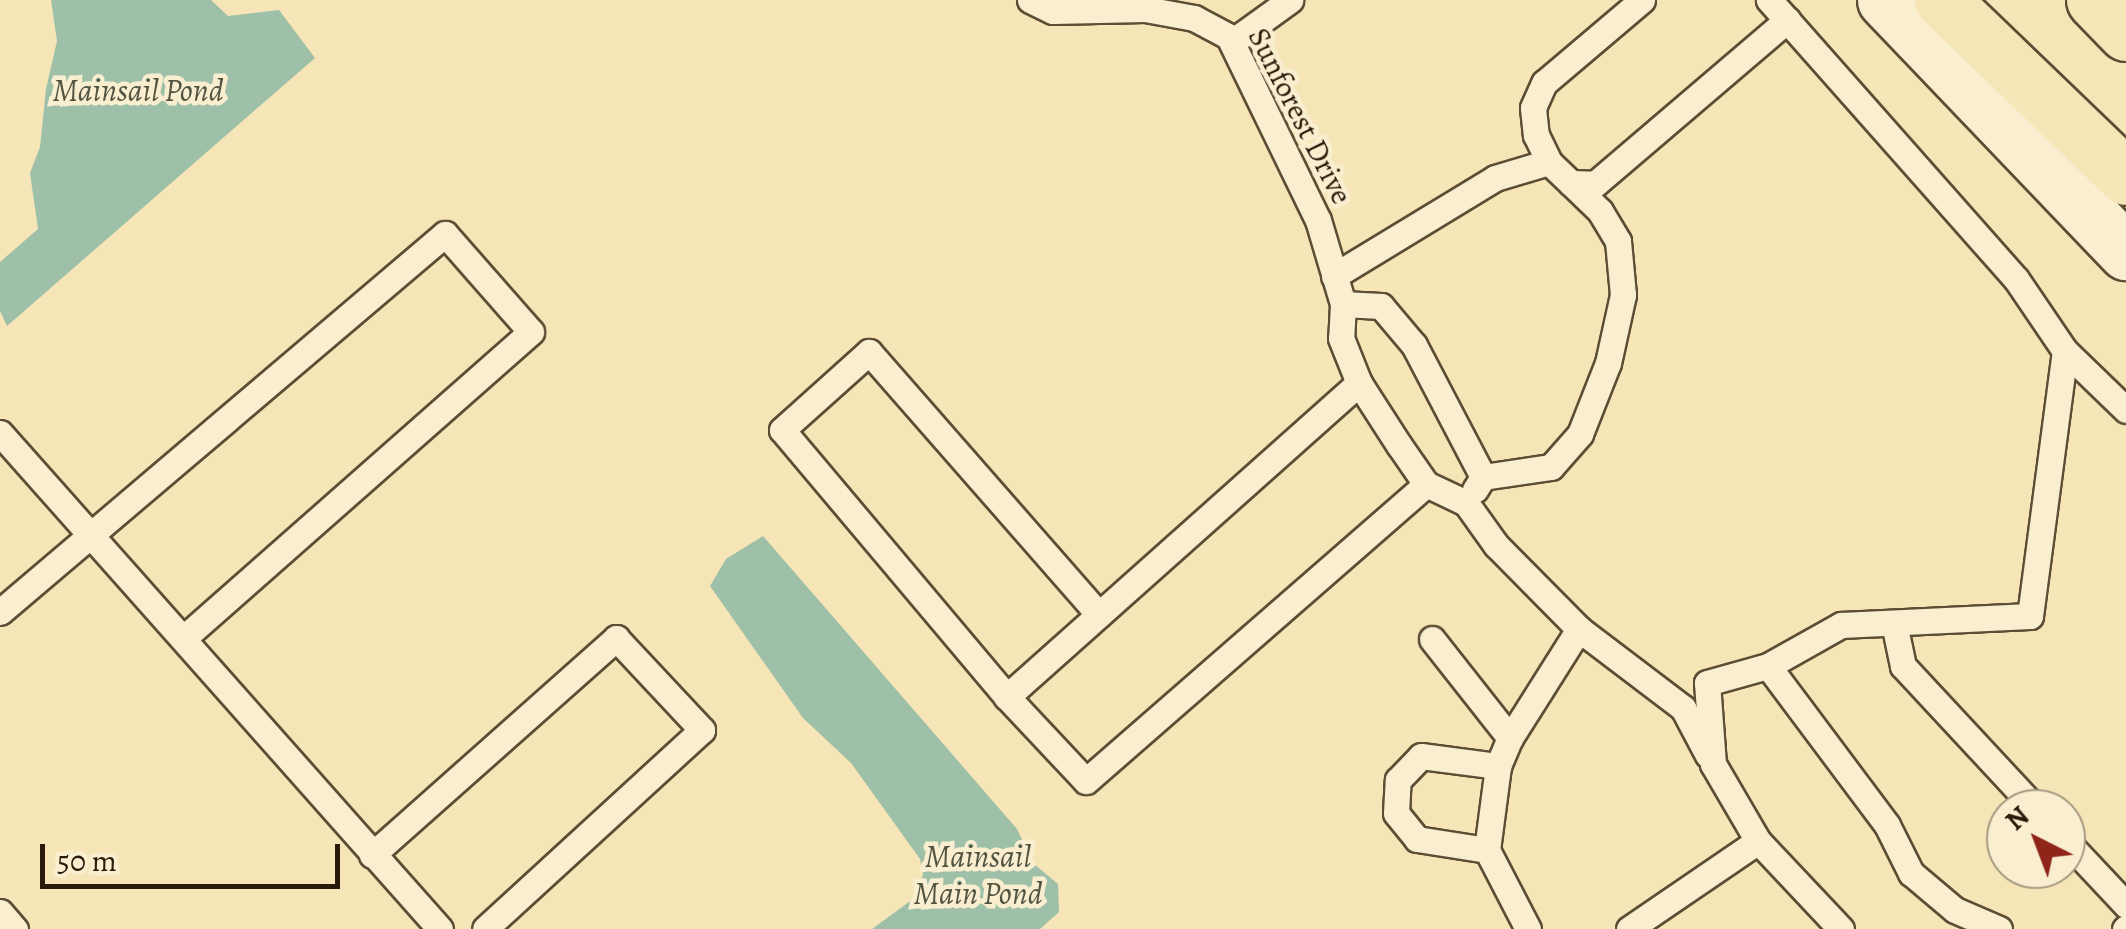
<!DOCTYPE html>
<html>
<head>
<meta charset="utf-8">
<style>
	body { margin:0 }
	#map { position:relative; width:2126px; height:929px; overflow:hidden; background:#f6e5b6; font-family:Alegreya,serif }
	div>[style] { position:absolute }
	.water>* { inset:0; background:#9ec0a8 }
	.roads { filter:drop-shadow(2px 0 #5c4d34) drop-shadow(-2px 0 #5c4d34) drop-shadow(0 2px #5c4d34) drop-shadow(0 -2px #5c4d34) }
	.lane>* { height:25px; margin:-12.5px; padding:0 12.5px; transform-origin:12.5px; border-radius:12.5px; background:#f9eed0 }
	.secondary>* { height:55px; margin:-27.5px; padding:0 27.5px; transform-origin:27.5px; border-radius:27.5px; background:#f9eed0 }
	.highway>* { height:55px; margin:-27.5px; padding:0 27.5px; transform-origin:27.5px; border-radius:27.5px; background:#f6e5b6 }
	span { translate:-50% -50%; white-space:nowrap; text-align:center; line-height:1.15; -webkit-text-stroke:9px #f9eed0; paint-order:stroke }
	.street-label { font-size:30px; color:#291a09 }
	.water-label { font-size:32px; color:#525441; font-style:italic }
	.north { position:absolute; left:1986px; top:789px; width:100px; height:100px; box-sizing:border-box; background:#f9eed0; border:2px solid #a69980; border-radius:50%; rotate:318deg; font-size:28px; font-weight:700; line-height:40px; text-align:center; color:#291a09 }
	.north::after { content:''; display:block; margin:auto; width:35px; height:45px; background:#8f2418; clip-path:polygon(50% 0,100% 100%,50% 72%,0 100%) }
	.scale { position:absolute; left:40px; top:844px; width:300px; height:45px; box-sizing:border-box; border:5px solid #291a09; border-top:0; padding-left:12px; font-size:30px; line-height:35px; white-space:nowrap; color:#291a09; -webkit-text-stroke:8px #f9eed0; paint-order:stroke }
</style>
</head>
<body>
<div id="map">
	<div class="water">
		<div style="clip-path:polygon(51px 0,211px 0,228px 16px,279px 10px,315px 58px,7px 326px,0 311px,0 262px,38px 229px,30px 173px,40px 147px,46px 89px,57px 41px)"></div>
		<div style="clip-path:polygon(763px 536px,1017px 829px,1034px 864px,1058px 884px,1059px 912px,1040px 929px,872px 929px,913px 899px,923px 875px,920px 859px,851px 763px,803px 718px,710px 586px,726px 559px)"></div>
	</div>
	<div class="roads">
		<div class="lane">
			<div style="left:1030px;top:0;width:25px;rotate:26deg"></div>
			<div style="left:1053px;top:11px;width:92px;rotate:-1.2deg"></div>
			<div style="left:1145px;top:9px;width:50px;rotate:10.4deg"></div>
			<div style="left:1194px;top:18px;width:40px;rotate:28deg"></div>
			<div style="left:1229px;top:37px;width:203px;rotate:64.1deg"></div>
			<div style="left:1318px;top:220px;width:88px;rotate:73.4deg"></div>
			<div style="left:1343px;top:304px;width:34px;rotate:93deg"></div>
			<div style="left:1341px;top:338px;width:48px;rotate:68.2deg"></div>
			<div style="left:1359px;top:383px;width:74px;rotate:57.2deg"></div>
			<div style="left:1399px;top:445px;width:47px;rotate:55.3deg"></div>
			<div style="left:1426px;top:484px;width:44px;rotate:25.4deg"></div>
			<div style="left:1466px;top:503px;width:52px;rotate:54.5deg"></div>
			<div style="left:1496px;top:545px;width:118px;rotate:45.3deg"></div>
			<div style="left:1579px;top:629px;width:131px;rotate:37.2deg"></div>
			<div style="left:1683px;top:708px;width:53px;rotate:62deg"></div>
			<div style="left:1642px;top:0;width:128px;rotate:139.7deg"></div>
			<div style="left:1544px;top:83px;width:27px;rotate:114deg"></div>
			<div style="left:1533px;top:108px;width:27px;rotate:84deg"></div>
			<div style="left:1536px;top:135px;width:30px;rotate:64deg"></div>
			<div style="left:1549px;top:162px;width:30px;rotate:44deg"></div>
			<div style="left:1571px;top:183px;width:24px;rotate:2deg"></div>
			<div style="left:1595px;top:184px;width:253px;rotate:-40.5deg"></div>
			<div style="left:1232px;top:42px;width:72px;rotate:-35.9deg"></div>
			<div style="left:1334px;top:276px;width:188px;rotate:-31.3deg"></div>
			<div style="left:1495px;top:178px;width:56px;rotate:-16.5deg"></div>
			<div style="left:1343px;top:304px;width:38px;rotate:3deg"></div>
			<div style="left:1381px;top:306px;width:51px;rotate:49.8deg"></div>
			<div style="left:1414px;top:345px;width:149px;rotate:62.4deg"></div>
			<div style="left:1483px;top:477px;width:15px;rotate:122deg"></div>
			<div style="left:2065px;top:351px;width:85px;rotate:44deg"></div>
			<div style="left:1359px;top:383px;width:472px;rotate:138.3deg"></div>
			<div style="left:1007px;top:697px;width:115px;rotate:46.8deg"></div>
			<div style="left:1086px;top:781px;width:451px;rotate:-41.1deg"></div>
			<div style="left:0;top:433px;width:663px;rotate:48.42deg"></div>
			<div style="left:1483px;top:477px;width:69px;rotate:-8.4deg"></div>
			<div style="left:1551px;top:467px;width:44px;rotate:-48.7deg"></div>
			<div style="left:1580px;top:434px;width:76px;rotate:-68.5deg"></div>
			<div style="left:1608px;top:363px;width:70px;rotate:-77.6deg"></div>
			<div style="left:1623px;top:295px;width:54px;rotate:-95.3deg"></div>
			<div style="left:1618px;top:241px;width:35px;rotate:-121deg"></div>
			<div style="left:1600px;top:211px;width:40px;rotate:-136deg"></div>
			<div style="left:0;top:612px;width:584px;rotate:-40.35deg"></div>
			<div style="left:445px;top:234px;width:130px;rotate:48.7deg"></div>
			<div style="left:531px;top:332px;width:463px;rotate:138.6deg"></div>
			<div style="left:1894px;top:623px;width:44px;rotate:78.2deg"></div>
			<div style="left:1903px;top:666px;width:195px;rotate:47.1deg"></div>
			<div style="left:1432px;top:639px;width:126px;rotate:51.8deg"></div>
			<div style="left:1768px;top:666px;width:199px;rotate:53.2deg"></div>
			<div style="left:1887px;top:825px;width:54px;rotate:63.4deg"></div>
			<div style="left:1911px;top:873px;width:57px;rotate:40.1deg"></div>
			<div style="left:1955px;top:910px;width:48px;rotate:23.4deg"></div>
			<div style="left:1007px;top:697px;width:349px;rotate:-130.1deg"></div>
			<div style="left:782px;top:430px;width:117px;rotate:-41.9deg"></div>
			<div style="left:869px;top:352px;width:349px;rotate:48.8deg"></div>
			<div style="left:1758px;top:841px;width:89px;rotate:-120.3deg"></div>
			<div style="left:1713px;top:764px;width:81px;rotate:-94.2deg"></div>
			<div style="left:1707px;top:683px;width:63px;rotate:-15.6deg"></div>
			<div style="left:1768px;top:666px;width:84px;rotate:-29.3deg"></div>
			<div style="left:1841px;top:625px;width:189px;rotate:-2.7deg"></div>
			<div style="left:2030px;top:616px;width:267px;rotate:-82.5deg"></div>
			<div style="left:2065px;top:351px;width:87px;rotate:-124.2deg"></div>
			<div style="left:2016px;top:279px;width:373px;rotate:-131.5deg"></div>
			<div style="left:2066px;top:841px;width:88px;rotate:46.8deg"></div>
			<div style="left:1487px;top:850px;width:71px;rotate:-171.1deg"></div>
			<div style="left:1417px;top:839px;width:33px;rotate:-129deg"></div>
			<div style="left:1396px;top:813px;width:33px;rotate:-87deg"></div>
			<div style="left:1398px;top:780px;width:33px;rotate:-46deg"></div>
			<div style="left:1421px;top:756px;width:78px;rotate:7.4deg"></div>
			<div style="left:372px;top:855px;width:327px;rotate:-41.6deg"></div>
			<div style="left:616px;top:638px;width:126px;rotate:46.9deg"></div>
			<div style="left:702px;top:730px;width:294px;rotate:137.5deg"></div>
			<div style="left:0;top:912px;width:23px;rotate:49deg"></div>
			<div style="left:1528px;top:929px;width:89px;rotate:-117.4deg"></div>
			<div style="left:1487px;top:850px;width:85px;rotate:-82.5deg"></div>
			<div style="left:1498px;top:766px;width:30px;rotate:-67deg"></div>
			<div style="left:1510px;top:738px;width:129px;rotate:-57.7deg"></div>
			<div style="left:1629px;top:929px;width:156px;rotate:-34.3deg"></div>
			<div style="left:1758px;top:841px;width:121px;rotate:46.7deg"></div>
			<div style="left:2125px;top:929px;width:1px;rotate:-45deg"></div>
		</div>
		<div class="secondary">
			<div style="left:1885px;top:0;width:349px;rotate:46.3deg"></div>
		</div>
		<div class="highway">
			<div style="left:1942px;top:0;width:255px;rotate:43.9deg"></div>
			<div style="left:2094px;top:0;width:46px;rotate:45.9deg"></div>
		</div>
	</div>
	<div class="street-label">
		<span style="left:1300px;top:116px;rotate:63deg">Sunforest Drive</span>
	</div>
	<div class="water-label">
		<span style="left:138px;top:90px">Mainsail Pond</span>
		<span style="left:978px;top:875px">Mainsail<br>Main Pond</span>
	</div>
	<div class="north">N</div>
	<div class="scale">50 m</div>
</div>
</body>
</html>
